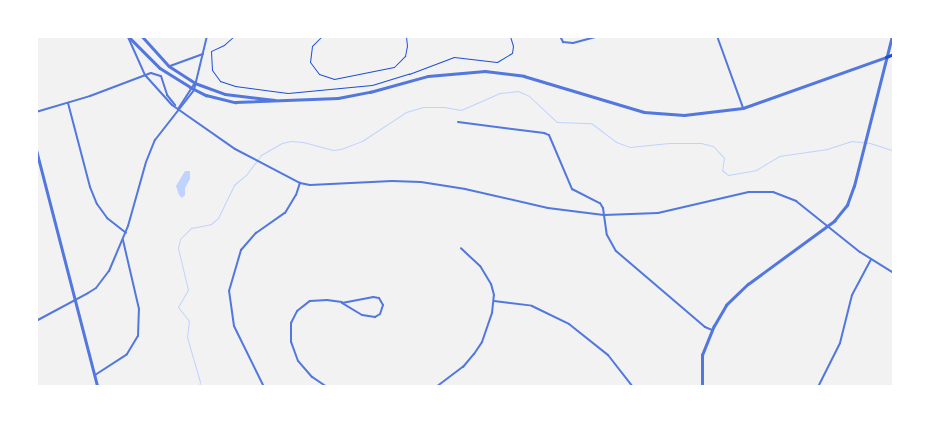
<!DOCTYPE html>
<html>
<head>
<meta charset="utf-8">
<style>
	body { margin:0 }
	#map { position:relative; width:930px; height:423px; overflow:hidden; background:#f2f2f2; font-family:Cabin,sans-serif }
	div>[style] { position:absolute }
	.water>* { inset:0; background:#bfd3fe }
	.stream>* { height:1px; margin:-0.5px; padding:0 0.5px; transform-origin:0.5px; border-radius:0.5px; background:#bfd3fe }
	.path>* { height:1px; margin:-0.5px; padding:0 0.5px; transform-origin:0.5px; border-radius:0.5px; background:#1d4ed8 }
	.minor>* { height:2px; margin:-1px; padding:0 1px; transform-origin:1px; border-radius:1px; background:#5277de }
	.tertiary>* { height:2.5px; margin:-1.25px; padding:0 1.25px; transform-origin:1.25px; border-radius:1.25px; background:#5277de }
	.secondary>* { height:2.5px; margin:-1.25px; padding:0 1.25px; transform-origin:1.25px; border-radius:1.25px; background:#1d4ed8 }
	span { translate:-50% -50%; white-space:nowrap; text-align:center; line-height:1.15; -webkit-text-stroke:4px #fff; paint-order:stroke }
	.frame { position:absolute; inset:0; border:38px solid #fff; pointer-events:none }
</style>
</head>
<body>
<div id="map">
	<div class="water">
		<div style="clip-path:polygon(185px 171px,190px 171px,190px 179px,185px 188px,185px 195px,182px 198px,179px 195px,176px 186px)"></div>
	</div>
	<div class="stream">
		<div style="left:199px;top:387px;width:5px;rotate:-79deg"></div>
		<div style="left:200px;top:382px;width:47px;rotate:-106.1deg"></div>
		<div style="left:187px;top:337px;width:16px;rotate:-83deg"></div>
		<div style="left:189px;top:321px;width:18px;rotate:-128deg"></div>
		<div style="left:178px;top:307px;width:20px;rotate:-60deg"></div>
		<div style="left:188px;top:290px;width:43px;rotate:-103.4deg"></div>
		<div style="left:178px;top:248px;width:9px;rotate:-77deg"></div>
		<div style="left:180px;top:239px;width:16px;rotate:-45deg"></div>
		<div style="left:191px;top:228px;width:20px;rotate:-11deg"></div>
		<div style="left:211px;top:224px;width:9px;rotate:-41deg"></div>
		<div style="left:218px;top:218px;width:37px;rotate:-64deg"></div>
		<div style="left:234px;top:185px;width:16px;rotate:-40deg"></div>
		<div style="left:246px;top:175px;width:25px;rotate:-53deg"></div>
		<div style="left:261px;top:155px;width:24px;rotate:-30deg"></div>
		<div style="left:282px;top:143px;width:9px;rotate:-13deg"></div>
		<div style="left:291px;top:141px;width:12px;rotate:5deg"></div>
		<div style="left:303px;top:142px;width:31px;rotate:15deg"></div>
		<div style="left:333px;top:150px;width:8px;rotate:-7deg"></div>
		<div style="left:341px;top:149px;width:22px;rotate:-21deg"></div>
		<div style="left:362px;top:141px;width:53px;rotate:-33.4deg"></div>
		<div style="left:406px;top:112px;width:18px;rotate:-16deg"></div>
		<div style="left:423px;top:107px;width:21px"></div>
		<div style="left:444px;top:107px;width:17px;rotate:10deg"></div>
		<div style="left:461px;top:110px;width:43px;rotate:-23.6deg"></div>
		<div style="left:500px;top:93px;width:18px;rotate:-6deg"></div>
		<div style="left:518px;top:91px;width:12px;rotate:24deg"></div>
		<div style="left:529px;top:96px;width:38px;rotate:43deg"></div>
		<div style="left:557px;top:122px;width:34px;rotate:2deg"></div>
		<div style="left:591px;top:123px;width:31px;rotate:37deg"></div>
		<div style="left:616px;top:142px;width:15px;rotate:20deg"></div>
		<div style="left:630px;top:147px;width:39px;rotate:-6deg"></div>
		<div style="left:669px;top:143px;width:32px"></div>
		<div style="left:701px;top:143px;width:12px;rotate:14deg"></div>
		<div style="left:713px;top:146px;width:16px;rotate:47deg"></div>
		<div style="left:724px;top:158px;width:12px;rotate:99deg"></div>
		<div style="left:722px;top:170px;width:8px;rotate:40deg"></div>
		<div style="left:728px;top:175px;width:28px;rotate:-10deg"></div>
		<div style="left:756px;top:170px;width:27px;rotate:-31deg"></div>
		<div style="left:779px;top:156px;width:49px;rotate:-8.3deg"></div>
		<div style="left:827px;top:149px;width:25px;rotate:-18deg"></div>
		<div style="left:851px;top:141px;width:19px;rotate:6deg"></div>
		<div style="left:870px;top:143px;width:25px;rotate:18deg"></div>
	</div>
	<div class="path">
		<div style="left:234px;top:36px;width:13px;rotate:138deg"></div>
		<div style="left:224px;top:45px;width:14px;rotate:155deg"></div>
		<div style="left:211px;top:51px;width:19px;rotate:87deg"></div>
		<div style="left:212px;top:70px;width:14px;rotate:54deg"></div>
		<div style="left:220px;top:81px;width:16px;rotate:18deg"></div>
		<div style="left:235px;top:86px;width:53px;rotate:7.5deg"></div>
		<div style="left:288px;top:93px;width:84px;rotate:-5.4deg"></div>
		<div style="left:372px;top:85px;width:39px;rotate:-17deg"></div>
		<div style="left:409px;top:74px;width:48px;rotate:-20.7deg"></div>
		<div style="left:454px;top:57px;width:43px;rotate:6.6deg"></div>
		<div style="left:497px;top:62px;width:17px;rotate:-31deg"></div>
		<div style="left:512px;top:53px;width:7px;rotate:-82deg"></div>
		<div style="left:513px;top:46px;width:10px;rotate:-107deg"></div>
		<div style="left:322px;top:36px;width:14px;rotate:135deg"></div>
		<div style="left:312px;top:46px;width:16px;rotate:97deg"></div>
		<div style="left:310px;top:62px;width:15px;rotate:53deg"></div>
		<div style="left:319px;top:74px;width:16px;rotate:18deg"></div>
		<div style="left:334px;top:79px;width:61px;rotate:-11.3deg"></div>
		<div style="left:394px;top:67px;width:16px;rotate:-45deg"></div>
		<div style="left:405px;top:56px;width:10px;rotate:-79deg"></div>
		<div style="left:407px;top:46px;width:10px;rotate:-96deg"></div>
	</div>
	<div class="minor">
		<div style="left:560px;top:36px;width:7px;rotate:63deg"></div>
		<div style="left:563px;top:42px;width:10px;rotate:6deg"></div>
		<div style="left:573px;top:43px;width:27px;rotate:-15deg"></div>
		<div style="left:717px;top:36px;width:77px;rotate:70.1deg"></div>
		<div style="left:128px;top:37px;width:42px;rotate:65.9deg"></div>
		<div style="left:145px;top:75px;width:40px;rotate:48deg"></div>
		<div style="left:172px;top:105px;width:77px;rotate:34.9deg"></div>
		<div style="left:235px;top:149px;width:73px;rotate:27.6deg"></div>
		<div style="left:300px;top:183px;width:10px;rotate:11deg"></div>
		<div style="left:310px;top:185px;width:82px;rotate:-2.8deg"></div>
		<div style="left:392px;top:181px;width:29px;rotate:2deg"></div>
		<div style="left:421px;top:182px;width:45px;rotate:9deg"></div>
		<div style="left:465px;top:189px;width:85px;rotate:12.9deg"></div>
		<div style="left:548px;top:208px;width:56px;rotate:7.1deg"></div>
		<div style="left:604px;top:215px;width:54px;rotate:-2.1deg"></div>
		<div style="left:658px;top:213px;width:93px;rotate:-13deg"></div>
		<div style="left:749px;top:192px;width:24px"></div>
		<div style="left:773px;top:192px;width:25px;rotate:21deg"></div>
		<div style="left:796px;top:201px;width:82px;rotate:38.6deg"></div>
		<div style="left:860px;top:252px;width:40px;rotate:32deg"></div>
		<div style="left:207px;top:37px;width:16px;rotate:-4deg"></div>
		<div style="left:170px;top:66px;width:35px;rotate:-20deg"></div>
		<div style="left:68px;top:103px;width:87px;rotate:75.3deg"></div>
		<div style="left:90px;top:187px;width:18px;rotate:68deg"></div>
		<div style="left:97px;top:204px;width:17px;rotate:54deg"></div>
		<div style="left:107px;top:218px;width:24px;rotate:38deg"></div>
		<div style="left:178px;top:109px;width:30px;rotate:-57deg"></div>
		<div style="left:36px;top:112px;width:56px;rotate:-16.5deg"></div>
		<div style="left:90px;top:96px;width:65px;rotate:-20.7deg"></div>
		<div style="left:151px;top:73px;width:10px;rotate:17deg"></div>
		<div style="left:161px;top:76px;width:20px;rotate:72deg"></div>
		<div style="left:167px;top:95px;width:13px;rotate:51deg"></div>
		<div style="left:458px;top:122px;width:87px;rotate:7.3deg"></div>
		<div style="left:544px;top:133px;width:5px;rotate:22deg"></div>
		<div style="left:549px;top:135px;width:59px;rotate:66.9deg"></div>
		<div style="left:572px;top:189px;width:31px;rotate:27deg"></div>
		<div style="left:600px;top:203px;width:6px;rotate:59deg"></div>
		<div style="left:603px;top:208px;width:27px;rotate:82deg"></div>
		<div style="left:607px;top:235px;width:18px;rotate:61deg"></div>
		<div style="left:616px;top:251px;width:117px;rotate:40.5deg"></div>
		<div style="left:705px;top:327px;width:8px;rotate:23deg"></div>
		<div style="left:373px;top:297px;width:6px;rotate:9deg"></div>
		<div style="left:379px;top:298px;width:8px;rotate:60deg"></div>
		<div style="left:383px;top:305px;width:9px;rotate:108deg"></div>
		<div style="left:380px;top:314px;width:6px;rotate:149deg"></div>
		<div style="left:375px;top:317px;width:13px;rotate:-171deg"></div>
		<div style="left:362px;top:315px;width:23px;rotate:-149deg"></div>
		<div style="left:342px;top:303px;width:32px;rotate:-11deg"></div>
		<div style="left:494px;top:301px;width:38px;rotate:7deg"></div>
		<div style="left:532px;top:306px;width:41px;rotate:25.9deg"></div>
		<div style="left:569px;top:324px;width:50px;rotate:38.5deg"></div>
		<div style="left:608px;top:355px;width:41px;rotate:52deg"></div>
		<div style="left:36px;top:321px;width:59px;rotate:-28.3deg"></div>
		<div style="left:88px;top:293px;width:9px;rotate:-32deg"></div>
		<div style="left:96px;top:288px;width:21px;rotate:-53deg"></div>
		<div style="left:109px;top:271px;width:49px;rotate:-67.1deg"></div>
		<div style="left:128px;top:226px;width:66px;rotate:-74.3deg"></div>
		<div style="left:146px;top:162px;width:24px;rotate:-68deg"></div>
		<div style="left:155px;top:140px;width:63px;rotate:-52deg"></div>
		<div style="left:194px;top:90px;width:56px;rotate:-76.5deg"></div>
		<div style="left:95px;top:375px;width:38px;rotate:-33deg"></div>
		<div style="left:127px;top:354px;width:21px;rotate:-59deg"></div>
		<div style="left:138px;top:336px;width:27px;rotate:-88deg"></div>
		<div style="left:139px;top:309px;width:71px;rotate:-103.1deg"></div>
		<div style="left:264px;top:387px;width:68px;rotate:-116.2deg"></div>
		<div style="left:234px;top:326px;width:35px;rotate:-98deg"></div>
		<div style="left:229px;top:291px;width:43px;rotate:-73.7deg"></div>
		<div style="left:241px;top:250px;width:23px;rotate:-49deg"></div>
		<div style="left:256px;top:233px;width:35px;rotate:-35deg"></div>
		<div style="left:285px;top:213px;width:21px;rotate:-59deg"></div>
		<div style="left:296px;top:195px;width:13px;rotate:-72deg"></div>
		<div style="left:327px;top:387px;width:18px;rotate:-146deg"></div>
		<div style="left:312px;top:377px;width:21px;rotate:-131deg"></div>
		<div style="left:298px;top:361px;width:20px;rotate:-110deg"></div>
		<div style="left:291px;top:342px;width:19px;rotate:-90deg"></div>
		<div style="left:291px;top:323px;width:13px;rotate:-63deg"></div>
		<div style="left:297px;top:311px;width:16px;rotate:-38deg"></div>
		<div style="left:310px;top:301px;width:17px;rotate:-3deg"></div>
		<div style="left:327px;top:300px;width:15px;rotate:8deg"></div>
		<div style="left:436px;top:387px;width:34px;rotate:-37deg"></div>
		<div style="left:463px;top:367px;width:17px;rotate:-50deg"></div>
		<div style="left:474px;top:354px;width:14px;rotate:-56deg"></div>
		<div style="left:482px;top:342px;width:31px;rotate:-71deg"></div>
		<div style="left:492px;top:313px;width:18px;rotate:-84deg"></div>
		<div style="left:494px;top:295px;width:11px;rotate:-105deg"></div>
		<div style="left:491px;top:284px;width:21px;rotate:-121deg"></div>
		<div style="left:480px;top:266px;width:26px;rotate:-137deg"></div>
		<div style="left:818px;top:387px;width:49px;rotate:-63.4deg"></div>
		<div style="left:840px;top:343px;width:49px;rotate:-76deg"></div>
		<div style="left:852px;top:295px;width:40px;rotate:-62deg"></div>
	</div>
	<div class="tertiary">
		<div style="left:128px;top:36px;width:45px;rotate:45deg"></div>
		<div style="left:160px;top:68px;width:36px;rotate:32deg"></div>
		<div style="left:190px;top:87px;width:18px;rotate:27deg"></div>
		<div style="left:206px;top:95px;width:30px;rotate:14deg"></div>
		<div style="left:235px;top:102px;width:103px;rotate:-2.2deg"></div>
		<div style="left:338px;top:98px;width:33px;rotate:-11deg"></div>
		<div style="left:370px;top:92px;width:60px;rotate:-15.4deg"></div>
		<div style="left:428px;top:76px;width:57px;rotate:-5deg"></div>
		<div style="left:485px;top:71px;width:39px;rotate:7deg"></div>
		<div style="left:524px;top:76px;width:125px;rotate:16.7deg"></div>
		<div style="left:644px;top:112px;width:40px;rotate:4.3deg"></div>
		<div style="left:684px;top:115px;width:59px;rotate:-6.8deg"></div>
		<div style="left:743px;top:108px;width:152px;rotate:-19.6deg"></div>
		<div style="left:142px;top:36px;width:40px;rotate:48deg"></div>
		<div style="left:169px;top:66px;width:31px;rotate:33deg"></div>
		<div style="left:195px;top:83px;width:32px;rotate:20deg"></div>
		<div style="left:225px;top:94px;width:50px;rotate:6.8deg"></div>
		<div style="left:36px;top:148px;width:247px;rotate:75.5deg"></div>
		<div style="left:702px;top:387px;width:32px;rotate:-90deg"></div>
		<div style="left:702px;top:355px;width:31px;rotate:-68deg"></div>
		<div style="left:714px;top:326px;width:24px;rotate:-60deg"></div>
		<div style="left:726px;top:305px;width:30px;rotate:-44deg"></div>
		<div style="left:748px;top:284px;width:107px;rotate:-36.2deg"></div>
		<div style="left:834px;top:221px;width:21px;rotate:-51deg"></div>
		<div style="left:847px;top:205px;width:20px;rotate:-70deg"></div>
		<div style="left:854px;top:186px;width:155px;rotate:-75.8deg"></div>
	</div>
	<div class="secondary">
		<div style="left:886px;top:57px;width:9px;rotate:-21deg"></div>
	</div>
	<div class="frame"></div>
</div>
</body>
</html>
